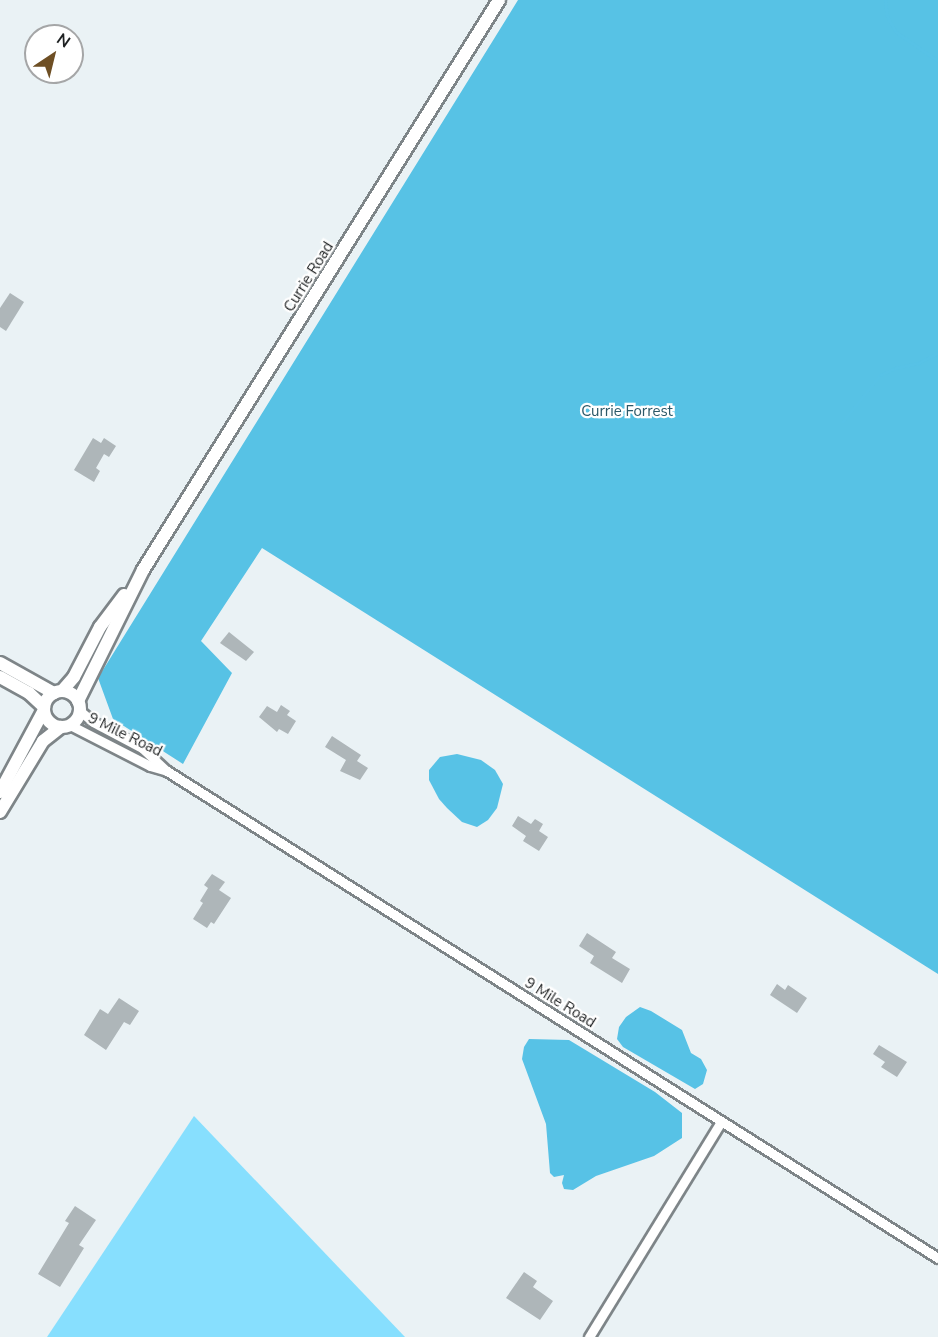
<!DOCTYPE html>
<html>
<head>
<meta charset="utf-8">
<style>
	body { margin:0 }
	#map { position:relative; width:938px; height:1337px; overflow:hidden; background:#eaf2f5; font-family:"Nunito Sans",sans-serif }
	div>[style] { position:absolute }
	.green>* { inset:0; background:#87dffe }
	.forest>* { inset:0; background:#57c2e5 }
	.water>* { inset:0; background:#57c2e6 }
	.stream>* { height:3px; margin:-1.5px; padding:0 1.5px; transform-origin:1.5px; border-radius:1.5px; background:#57c2e6 }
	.building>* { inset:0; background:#aeb6b9 }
	.roads { filter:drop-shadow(2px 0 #7e8588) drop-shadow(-2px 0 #7e8588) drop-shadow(0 2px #7e8588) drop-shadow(0 -2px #7e8588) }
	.minor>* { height:9px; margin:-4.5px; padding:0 4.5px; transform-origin:4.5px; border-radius:4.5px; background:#fff }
	.tertiary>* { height:12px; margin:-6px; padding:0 6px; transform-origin:6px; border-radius:6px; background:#fff }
	.tertiary>.ring { margin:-6px; padding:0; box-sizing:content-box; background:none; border:12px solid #fff; border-radius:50% }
	span { translate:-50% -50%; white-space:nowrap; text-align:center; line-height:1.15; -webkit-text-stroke:4.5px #fff; paint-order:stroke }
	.street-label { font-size:15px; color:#1e2122 }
	.park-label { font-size:15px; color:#2c5969 }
	.north { position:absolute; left:24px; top:24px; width:60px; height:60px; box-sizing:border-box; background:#fff; border:2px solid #a5a6a7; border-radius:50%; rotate:35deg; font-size:16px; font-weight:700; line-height:24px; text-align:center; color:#1e2122 }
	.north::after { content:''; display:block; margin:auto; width:21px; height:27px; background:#6e4f24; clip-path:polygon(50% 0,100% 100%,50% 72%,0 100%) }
</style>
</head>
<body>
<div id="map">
	<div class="green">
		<div style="clip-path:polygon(194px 1116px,405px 1337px,47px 1337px)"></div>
	</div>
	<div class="forest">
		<div style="clip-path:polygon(518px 0,938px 0,938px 974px,262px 548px,201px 641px,232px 673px,183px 764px,113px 719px,98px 678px)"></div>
	</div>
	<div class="water">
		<div style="clip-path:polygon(457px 754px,481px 760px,495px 770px,503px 784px,497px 808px,488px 820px,477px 827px,462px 822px,447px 808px,439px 799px,429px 780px,429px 770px,440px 757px)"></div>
		<div style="clip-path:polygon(640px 1007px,651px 1011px,682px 1030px,691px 1053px,701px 1059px,707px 1070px,703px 1084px,695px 1089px,623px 1047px,617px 1039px,619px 1027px,626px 1017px)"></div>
		<div style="clip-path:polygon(529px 1039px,569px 1040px,655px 1092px,682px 1113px,682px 1138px,654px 1156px,596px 1176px,573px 1190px,564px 1189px,562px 1183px,564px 1175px,554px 1177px,550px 1173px,546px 1124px,522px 1059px,524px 1047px)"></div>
	</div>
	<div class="stream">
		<div style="left:885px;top:0;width:16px;rotate:83deg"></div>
		<div style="left:887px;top:16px;width:18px;rotate:61deg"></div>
		<div style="left:896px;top:32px;width:51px;rotate:34.6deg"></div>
		<div style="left:843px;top:421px;width:59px;rotate:-51.2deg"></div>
		<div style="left:880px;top:375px;width:17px;rotate:-25deg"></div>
		<div style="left:895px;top:368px;width:24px;rotate:-12deg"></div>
		<div style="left:918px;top:363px;width:22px;rotate:-27deg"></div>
	</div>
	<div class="building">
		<div style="clip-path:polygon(10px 293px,24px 302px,6px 331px,0 327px,0 308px)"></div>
		<div style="clip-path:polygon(93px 438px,101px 443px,104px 438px,116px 446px,109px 457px,104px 454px,96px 468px,100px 471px,94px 482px,74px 470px)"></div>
		<div style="clip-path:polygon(229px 632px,254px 652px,246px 661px,220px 643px)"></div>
		<div style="clip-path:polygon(281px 705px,290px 711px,287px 715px,296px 721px,288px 734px,279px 729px,277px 732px,259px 717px,267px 706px,277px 712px)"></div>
		<div style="clip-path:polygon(332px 736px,361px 755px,357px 761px,368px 768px,360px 780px,340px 771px,346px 760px,325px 747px)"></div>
		<div style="clip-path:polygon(518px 816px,531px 824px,535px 819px,543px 824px,539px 831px,548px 837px,539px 851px,523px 841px,526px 836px,512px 826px)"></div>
		<div style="clip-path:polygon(212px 874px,225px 882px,219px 890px,231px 898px,214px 924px,211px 922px,207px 928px,193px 919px,203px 903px,200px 901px,208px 888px,204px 885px)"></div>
		<div style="clip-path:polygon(587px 933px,616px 952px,612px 958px,630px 969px,622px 983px,590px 963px,594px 956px,579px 946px)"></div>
		<div style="clip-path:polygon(777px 984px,785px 990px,788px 985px,807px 998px,797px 1013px,770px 995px)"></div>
		<div style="clip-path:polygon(119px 998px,139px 1011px,130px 1025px,124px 1022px,106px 1050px,84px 1035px,100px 1009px,108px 1014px)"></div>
		<div style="clip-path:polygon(879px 1045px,907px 1062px,897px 1077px,881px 1067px,885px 1062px,873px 1054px)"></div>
		<div style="clip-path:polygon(75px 1206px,96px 1220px,79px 1245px,84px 1248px,60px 1287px,38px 1274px,69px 1223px,65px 1221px)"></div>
		<div style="clip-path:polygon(524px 1272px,537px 1281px,533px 1287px,553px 1301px,540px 1320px,506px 1298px)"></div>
	</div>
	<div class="roads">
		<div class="minor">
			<div style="left:80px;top:711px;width:17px;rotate:40deg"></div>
			<div style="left:93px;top:722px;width:55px;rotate:28deg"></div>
			<div style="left:142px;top:748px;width:34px;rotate:43deg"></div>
			<div style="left:70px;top:725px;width:90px;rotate:27.1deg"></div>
			<div style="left:150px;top:766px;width:18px;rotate:16deg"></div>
			<div style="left:167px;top:771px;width:912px;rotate:32.28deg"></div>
			<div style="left:589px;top:1337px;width:252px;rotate:-58.5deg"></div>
		</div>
		<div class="tertiary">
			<div style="left:0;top:663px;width:62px;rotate:29.1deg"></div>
			<div style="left:0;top:677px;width:33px;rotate:29deg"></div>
			<div style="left:29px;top:693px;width:21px;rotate:43deg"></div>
			<div style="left:62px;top:691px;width:18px;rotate:-49deg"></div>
			<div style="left:74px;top:677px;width:56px;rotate:-62.5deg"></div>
			<div style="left:100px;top:627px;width:40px;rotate:-53deg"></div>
			<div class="ring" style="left:44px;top:691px;width:24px;height:24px"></div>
			<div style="left:78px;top:701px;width:146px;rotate:-63.6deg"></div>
			<div style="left:143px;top:570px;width:672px;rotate:-58.01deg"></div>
			<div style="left:0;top:792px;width:93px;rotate:-61.8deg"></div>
			<div style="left:0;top:812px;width:83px;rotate:-58.8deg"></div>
			<div style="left:43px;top:741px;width:23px;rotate:-38deg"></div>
		</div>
	</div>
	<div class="street-label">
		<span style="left:309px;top:277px;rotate:-58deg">Currie Road</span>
		<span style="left:125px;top:735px;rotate:26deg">9 Mile Road</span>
		<span style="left:560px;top:1003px;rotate:32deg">9 Mile Road</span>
	</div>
	<div class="park-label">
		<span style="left:627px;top:412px">Currie Forrest</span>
	</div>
	<div class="north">N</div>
</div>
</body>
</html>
